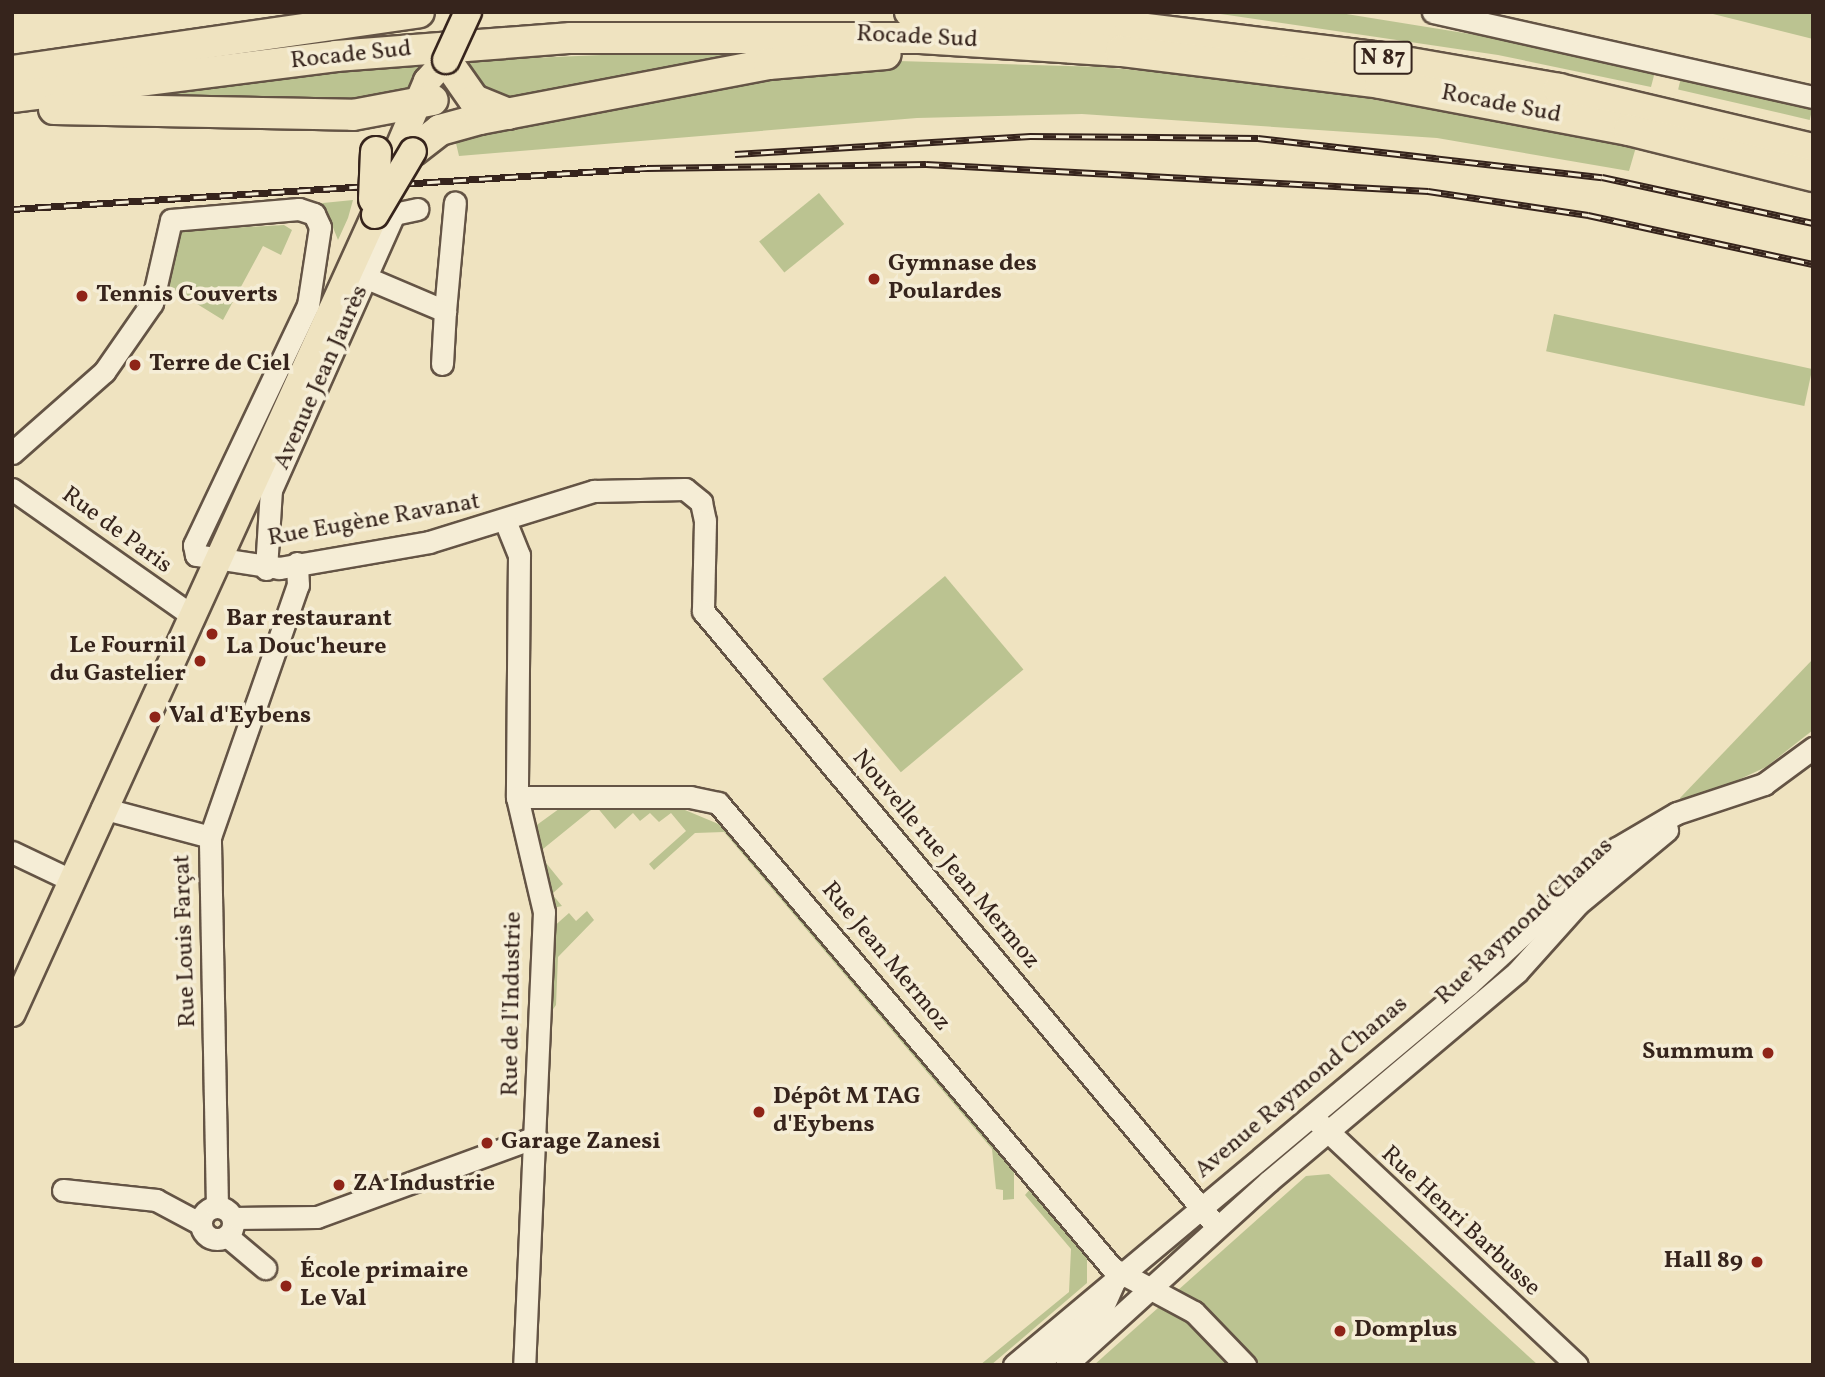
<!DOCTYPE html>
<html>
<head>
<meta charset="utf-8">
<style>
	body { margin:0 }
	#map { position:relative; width:1825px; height:1377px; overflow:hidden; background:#efe3c0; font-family:Vollkorn,serif }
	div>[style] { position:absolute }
	.green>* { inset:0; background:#bbc391; transform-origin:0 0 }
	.roads { filter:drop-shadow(2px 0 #645445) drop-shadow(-2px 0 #645445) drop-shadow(0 2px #645445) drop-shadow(0 -2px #645445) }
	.minor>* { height:21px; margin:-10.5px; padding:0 10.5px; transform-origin:10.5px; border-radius:10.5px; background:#f5edd6 }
	.minor>.ring { margin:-10.5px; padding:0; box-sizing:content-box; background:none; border:21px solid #f5edd6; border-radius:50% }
	.major>* { height:26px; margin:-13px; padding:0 13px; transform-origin:13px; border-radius:13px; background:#efe3c0 }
	.highway>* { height:30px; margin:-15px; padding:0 15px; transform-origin:15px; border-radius:15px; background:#efe3c0 }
	.rail>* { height:7px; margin-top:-3.5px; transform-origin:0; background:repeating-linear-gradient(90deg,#f5edd6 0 13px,#36241c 0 26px); box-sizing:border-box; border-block:2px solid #36241c }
	.bridges { filter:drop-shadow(2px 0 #36241c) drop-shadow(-2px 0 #36241c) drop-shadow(0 2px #36241c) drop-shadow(0 -2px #36241c) }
	.major-bridge>* { height:26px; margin:-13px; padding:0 13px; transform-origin:13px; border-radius:13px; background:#efe3c0 }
	.highway-bridge>* { height:30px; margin:-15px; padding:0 15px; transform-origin:15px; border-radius:15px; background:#efe3c0 }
	.dots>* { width:19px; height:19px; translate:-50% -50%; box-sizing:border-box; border:4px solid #f5edd6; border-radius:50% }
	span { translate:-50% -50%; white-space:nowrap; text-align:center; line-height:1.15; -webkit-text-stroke:7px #f5edd6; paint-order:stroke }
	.shield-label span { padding:2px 5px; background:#f5edd6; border:2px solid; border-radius:5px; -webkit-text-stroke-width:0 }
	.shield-label { font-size:23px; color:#36241c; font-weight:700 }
	.street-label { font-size:24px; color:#36241c }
	.poi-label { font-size:24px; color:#36241c; font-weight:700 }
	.left { translate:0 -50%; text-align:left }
	.right { translate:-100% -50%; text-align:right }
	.frame { position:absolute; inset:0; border:14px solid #36241c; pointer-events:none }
</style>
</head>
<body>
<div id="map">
	<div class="green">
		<div style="clip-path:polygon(1207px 12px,1334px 12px,1657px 64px,1651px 87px,1498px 55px)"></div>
		<div style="clip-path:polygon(1705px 12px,1813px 12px,1813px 39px)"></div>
		<div style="clip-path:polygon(807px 46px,506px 103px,478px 94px,465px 61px)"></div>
		<div style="clip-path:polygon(898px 61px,1102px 67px,1293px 85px,1636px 147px,1629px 171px,1437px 138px,1082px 114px,917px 118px,459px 156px,455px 139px,674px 92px)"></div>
		<div style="clip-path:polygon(424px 64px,413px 85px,399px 95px,365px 105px,73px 97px)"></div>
		<div style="left:1682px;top:73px;width:135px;height:17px;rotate:13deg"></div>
		<div style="left:819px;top:193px;width:40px;height:77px;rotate:51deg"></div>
		<div style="clip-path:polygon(353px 200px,348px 218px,338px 240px,330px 220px,313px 204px)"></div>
		<div style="clip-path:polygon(284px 225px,292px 230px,281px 255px,263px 246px,223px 320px,168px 286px,176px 231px)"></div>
		<div style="left:1554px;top:314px;width:264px;height:38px;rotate:12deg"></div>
		<div style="left:945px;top:576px;width:122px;height:160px;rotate:50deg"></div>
		<div style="clip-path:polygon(1813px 659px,1813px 730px,1766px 767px,1682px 806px,1680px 798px)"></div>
		<div style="clip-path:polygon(596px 805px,685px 810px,728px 828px,1014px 1167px,1014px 1199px,1003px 1200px,1003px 1190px,996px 1189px,992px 1149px,724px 832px,695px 833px,654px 870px,649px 864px,686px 831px,671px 813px,659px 822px,650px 813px,640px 821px,633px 813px,615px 829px,596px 806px,538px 853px,563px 884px,552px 894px,562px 906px,553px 908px,534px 840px,534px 827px,563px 806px)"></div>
		<div style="clip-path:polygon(587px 911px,594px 920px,558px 957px,556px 1005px,547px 1018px,551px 929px,569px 913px,576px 921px)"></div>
		<div style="clip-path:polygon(1285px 1151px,1281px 1161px,1163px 1262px,1216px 1202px)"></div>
		<div style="clip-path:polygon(1329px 1174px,1538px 1365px,1094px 1365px,1306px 1176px)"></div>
		<div style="clip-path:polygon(1031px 1188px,1087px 1258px,1087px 1283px,991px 1365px,980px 1365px,1069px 1292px,1071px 1249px,1025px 1195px)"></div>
	</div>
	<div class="roads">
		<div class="minor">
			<div style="left:1433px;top:12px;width:389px;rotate:12.6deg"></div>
			<div style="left:367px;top:278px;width:85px;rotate:22.9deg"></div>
			<div style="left:445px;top:311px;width:109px;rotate:-84.8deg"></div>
			<div style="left:442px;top:364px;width:53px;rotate:-86.8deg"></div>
			<div style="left:12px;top:453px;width:123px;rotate:-41.4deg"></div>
			<div style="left:104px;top:372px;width:84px;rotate:-55.2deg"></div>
			<div style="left:152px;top:303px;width:85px;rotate:-77.1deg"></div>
			<div style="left:171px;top:220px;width:128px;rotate:-4.9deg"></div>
			<div style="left:299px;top:209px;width:16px;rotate:18deg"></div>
			<div style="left:314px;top:214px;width:14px;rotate:65deg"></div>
			<div style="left:320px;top:227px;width:79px;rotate:98.7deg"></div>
			<div style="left:308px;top:305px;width:266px;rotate:115.4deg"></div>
			<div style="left:194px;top:545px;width:10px;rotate:79deg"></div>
			<div style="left:196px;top:555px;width:84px;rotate:8.9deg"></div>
			<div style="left:279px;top:568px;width:152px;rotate:-9.8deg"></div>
			<div style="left:429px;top:542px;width:173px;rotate:-17.2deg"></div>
			<div style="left:594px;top:491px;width:91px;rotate:-1.3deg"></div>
			<div style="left:685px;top:489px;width:21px;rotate:39deg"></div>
			<div style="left:701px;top:502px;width:19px;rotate:78deg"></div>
			<div style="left:705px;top:521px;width:90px;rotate:91.3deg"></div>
			<div style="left:703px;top:611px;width:802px;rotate:50.16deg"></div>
			<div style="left:12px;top:489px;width:218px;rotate:35.1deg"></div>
			<div style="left:506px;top:523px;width:35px;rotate:68deg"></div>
			<div style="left:519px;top:555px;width:242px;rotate:90.5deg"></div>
			<div style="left:517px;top:797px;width:118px;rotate:76.8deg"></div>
			<div style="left:544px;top:912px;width:453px;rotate:92.5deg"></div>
			<div style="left:266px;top:569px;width:79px;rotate:-86.4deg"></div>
			<div style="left:271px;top:490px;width:302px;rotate:-66deg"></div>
			<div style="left:394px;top:214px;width:24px;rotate:-12deg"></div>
			<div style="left:517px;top:797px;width:173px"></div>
			<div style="left:690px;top:797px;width:29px;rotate:12deg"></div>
			<div style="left:718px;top:803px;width:609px;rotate:49.72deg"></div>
			<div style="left:1112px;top:1268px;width:93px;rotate:28.2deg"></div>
			<div style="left:1194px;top:1312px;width:74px;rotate:46.1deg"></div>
			<div style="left:102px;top:808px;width:112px;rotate:15deg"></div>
			<div style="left:12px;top:852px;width:68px;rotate:25.4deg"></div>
			<div style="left:1318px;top:1122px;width:355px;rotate:43.2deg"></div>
			<div style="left:63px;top:1190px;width:94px;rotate:6.1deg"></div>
			<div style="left:156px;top:1200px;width:51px;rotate:28.1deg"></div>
			<div class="ring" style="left:201px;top:1207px;width:11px;height:11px"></div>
			<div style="left:217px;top:1207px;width:370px;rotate:-91.1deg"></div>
			<div style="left:210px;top:837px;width:267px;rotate:-70.8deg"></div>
			<div style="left:298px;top:585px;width:22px;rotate:-93deg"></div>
			<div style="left:233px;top:1218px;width:84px;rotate:-0.7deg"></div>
			<div style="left:317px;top:1217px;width:233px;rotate:-20.1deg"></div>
			<div style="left:227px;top:1236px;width:50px;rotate:40.1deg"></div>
			<div style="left:1014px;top:1365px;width:593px;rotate:-39.94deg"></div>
			<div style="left:1469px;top:984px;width:201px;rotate:-42.6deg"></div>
			<div style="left:1617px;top:848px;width:69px;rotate:-30.3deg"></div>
			<div style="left:1677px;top:813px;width:92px;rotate:-18.4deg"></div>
			<div style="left:1764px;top:784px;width:61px;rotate:-36.3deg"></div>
			<div style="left:1036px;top:1365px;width:87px;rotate:-40.3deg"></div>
			<div style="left:1102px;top:1309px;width:27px;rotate:-66deg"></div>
			<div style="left:1066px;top:1365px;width:274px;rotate:-42.2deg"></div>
			<div style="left:1269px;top:1181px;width:324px;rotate:-40.1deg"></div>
			<div style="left:1517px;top:972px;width:91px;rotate:-48.1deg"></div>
			<div style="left:1578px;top:904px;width:116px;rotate:-39.7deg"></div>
		</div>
		<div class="major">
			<div style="left:399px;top:147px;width:72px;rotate:-67deg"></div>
			<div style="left:427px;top:81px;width:28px;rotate:-48deg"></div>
			<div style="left:12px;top:1013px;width:877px;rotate:-65.54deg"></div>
		</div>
		<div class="highway">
			<div style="left:910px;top:12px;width:221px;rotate:3.9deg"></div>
			<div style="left:1130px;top:27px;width:254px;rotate:7deg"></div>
			<div style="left:1382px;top:58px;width:180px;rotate:9.9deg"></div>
			<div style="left:1559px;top:89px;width:261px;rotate:13.3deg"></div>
			<div style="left:446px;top:60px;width:49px;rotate:55deg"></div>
			<div style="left:474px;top:100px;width:37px;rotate:22deg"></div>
			<div style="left:12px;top:71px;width:411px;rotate:-8.2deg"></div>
			<div style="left:12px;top:97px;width:327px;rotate:-7.2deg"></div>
			<div style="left:336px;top:56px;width:236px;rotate:-4.4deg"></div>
			<div style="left:571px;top:38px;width:349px"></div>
			<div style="left:920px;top:38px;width:201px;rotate:3.7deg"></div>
			<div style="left:1121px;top:51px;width:261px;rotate:7deg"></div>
			<div style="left:1380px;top:83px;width:253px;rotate:10.7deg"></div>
			<div style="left:1629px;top:130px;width:190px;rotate:14deg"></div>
			<div style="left:54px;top:109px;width:299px;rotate:1.1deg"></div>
			<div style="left:353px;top:115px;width:81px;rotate:-10.6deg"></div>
			<div style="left:413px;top:151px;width:34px;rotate:-38deg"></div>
			<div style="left:440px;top:130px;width:41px;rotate:-15.4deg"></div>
			<div style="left:480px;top:119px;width:294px;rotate:-10.8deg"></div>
			<div style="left:769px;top:64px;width:117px;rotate:-4.9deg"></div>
		</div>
	</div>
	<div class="rail">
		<div style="left:735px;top:154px;width:296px;rotate:-3.5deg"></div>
		<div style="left:1030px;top:136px;width:228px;rotate:0.5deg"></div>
		<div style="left:1258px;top:138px;width:346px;rotate:6.5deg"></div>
		<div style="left:1602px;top:177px;width:216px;rotate:12.3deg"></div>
		<div style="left:12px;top:209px;width:636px;rotate:-3.69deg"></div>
		<div style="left:647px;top:168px;width:279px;rotate:-0.8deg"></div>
		<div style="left:926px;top:164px;width:503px;rotate:3.08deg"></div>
		<div style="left:1428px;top:191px;width:162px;rotate:8.5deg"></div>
		<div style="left:1588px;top:215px;width:230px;rotate:12.3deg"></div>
	</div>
	<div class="bridges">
		<div class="major-bridge">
			<div style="left:446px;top:60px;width:53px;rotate:-65.4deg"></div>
			<div style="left:375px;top:215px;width:74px;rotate:-59.3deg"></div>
		</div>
		<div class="highway-bridge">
			<div style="left:374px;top:199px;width:47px;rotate:-87.6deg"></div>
		</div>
	</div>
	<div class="dots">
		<div style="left:874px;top:279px;background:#8f2418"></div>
		<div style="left:82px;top:296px;background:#8f2418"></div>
		<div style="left:135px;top:365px;background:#8f2418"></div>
		<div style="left:212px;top:634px;background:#8f2418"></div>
		<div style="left:200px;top:661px;background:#8f2418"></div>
		<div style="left:155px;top:717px;background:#8f2418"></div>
		<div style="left:1768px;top:1053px;background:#8f2418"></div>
		<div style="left:759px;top:1112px;background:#8f2418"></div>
		<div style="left:487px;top:1143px;background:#8f2418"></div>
		<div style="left:339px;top:1185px;background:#8f2418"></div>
		<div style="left:1757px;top:1262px;background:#8f2418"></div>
		<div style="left:286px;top:1286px;background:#8f2418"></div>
		<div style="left:1340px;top:1331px;background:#8f2418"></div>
	</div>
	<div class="shield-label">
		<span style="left:1383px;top:58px">N 87</span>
	</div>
	<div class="street-label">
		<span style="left:917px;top:38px;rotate:3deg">Rocade Sud</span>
		<span style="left:351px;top:56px;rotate:-6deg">Rocade Sud</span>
		<span style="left:1501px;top:105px;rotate:11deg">Rocade Sud</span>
		<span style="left:322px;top:378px;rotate:-66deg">Avenue Jean Jaurès</span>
		<span style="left:374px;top:521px;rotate:-10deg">Rue Eugène Ravanat</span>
		<span style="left:116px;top:531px;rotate:36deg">Rue de Paris</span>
		<span style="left:945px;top:860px;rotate:50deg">Nouvelle rue Jean Mermoz</span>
		<span style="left:1525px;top:922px;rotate:-43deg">Rue Raymond Chanas</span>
		<span style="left:186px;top:941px;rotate:-92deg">Rue Louis Farçat</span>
		<span style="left:885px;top:957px;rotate:50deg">Rue Jean Mermoz</span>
		<span style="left:513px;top:1004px;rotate:-89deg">Rue de l'Industrie</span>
		<span style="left:1302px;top:1088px;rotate:-40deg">Avenue Raymond Chanas</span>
		<span style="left:1460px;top:1222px;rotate:43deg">Rue Henri Barbusse</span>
	</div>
	<div class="poi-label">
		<span class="left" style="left:888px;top:279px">Gymnase des<br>Poulardes</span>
		<span class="left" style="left:96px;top:296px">Tennis Couverts</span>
		<span class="left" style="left:149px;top:365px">Terre de Ciel</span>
		<span class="left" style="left:226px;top:634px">Bar restaurant<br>La Douc'heure</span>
		<span class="right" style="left:186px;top:661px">Le Fournil<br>du Gastelier</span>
		<span class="left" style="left:169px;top:717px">Val d'Eybens</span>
		<span class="right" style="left:1754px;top:1053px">Summum</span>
		<span class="left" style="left:773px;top:1112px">Dépôt M TAG<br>d'Eybens</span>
		<span class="left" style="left:501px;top:1143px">Garage Zanesi</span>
		<span class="left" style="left:353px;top:1185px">ZA Industrie</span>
		<span class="right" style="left:1743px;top:1262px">Hall 89</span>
		<span class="left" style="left:300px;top:1286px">École primaire<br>Le Val</span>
		<span class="left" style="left:1354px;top:1331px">Domplus</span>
	</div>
	<div class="frame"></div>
</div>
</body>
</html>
